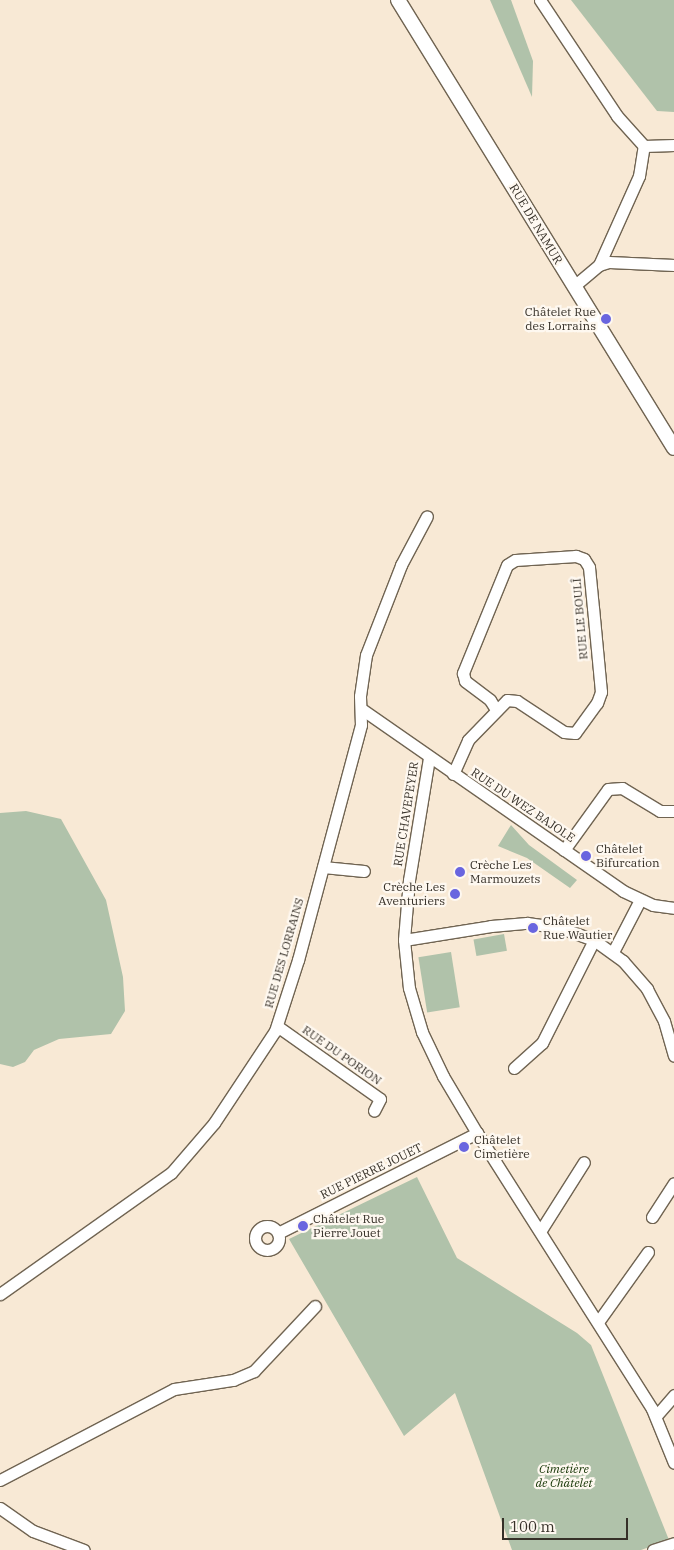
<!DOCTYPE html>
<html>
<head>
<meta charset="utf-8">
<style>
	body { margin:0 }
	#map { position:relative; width:674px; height:1550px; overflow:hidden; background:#f8e9d5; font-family:"IBM Plex Serif",serif }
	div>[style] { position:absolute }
	.green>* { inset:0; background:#b0c2aa; transform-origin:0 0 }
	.roads { filter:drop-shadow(1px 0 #706452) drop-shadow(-1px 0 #706452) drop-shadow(0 1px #706452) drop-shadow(0 -1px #706452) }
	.minor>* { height:11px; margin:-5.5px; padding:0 5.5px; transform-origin:5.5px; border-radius:5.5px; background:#fff }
	.minor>.ring { margin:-5.5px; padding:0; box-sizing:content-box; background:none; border:11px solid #fff; border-radius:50% }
	.major>* { height:14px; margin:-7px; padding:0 7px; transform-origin:7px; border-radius:7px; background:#fff }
	.dots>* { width:14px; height:14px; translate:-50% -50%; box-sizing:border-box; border:2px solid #fef8f0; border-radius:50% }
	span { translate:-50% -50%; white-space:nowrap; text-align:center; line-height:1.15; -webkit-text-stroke:4.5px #fef8f0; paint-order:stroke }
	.street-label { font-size:12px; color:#363028 }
	.poi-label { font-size:12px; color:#363028 }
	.right { translate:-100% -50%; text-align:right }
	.left { translate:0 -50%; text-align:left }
	.park-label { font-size:12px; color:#153504; font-style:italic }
	.scale { position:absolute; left:502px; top:1518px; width:126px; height:22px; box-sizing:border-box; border:2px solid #363028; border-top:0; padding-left:6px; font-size:15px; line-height:18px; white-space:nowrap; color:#363028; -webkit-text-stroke:4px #fef8f0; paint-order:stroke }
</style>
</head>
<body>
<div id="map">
	<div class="green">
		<div style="clip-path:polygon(490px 0,511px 0,533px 61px,532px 97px)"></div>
		<div style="clip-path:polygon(571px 0,674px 0,674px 112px,657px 111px)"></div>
		<div style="clip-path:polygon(26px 811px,61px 819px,106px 900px,123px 977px,125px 1011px,111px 1034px,59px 1039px,34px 1050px,25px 1062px,13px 1067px,0 1064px,0 813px)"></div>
		<div style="clip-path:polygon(511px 825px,529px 845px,577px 880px,570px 888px,527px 858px,498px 846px)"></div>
		<div style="left:504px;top:934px;width:17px;height:31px;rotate:80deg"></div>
		<div style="left:451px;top:952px;width:56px;height:33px;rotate:81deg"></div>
		<div style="clip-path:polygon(417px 1177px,457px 1258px,577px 1333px,591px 1345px,669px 1540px,641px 1550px,512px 1550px,455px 1393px,404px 1436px,289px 1239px)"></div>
	</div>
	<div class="roads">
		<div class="minor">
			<div style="left:540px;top:0;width:139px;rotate:56.4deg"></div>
			<div style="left:617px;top:116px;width:40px;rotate:48deg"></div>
			<div style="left:644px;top:146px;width:30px;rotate:-2deg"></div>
			<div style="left:599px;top:265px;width:98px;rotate:-65.8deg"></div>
			<div style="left:639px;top:176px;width:30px;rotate:-81deg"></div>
			<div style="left:574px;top:286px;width:33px;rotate:-40deg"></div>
			<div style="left:599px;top:265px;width:10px;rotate:-17deg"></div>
			<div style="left:609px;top:262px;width:65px;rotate:2.6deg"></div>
			<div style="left:363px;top:710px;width:317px;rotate:34.8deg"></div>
			<div style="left:623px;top:891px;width:33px;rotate:25deg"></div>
			<div style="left:653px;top:905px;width:21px;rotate:8deg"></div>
			<div style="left:429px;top:758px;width:124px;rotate:99.3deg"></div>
			<div style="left:409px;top:880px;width:60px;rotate:94.8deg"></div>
			<div style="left:404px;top:940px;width:48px;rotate:84.1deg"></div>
			<div style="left:409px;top:988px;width:46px;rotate:73.5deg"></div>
			<div style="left:422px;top:1032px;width:49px;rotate:64.5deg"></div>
			<div style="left:443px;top:1076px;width:66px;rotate:59.2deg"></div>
			<div style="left:477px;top:1133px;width:327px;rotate:57.6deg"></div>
			<div style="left:652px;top:1409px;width:58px;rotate:67.8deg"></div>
			<div style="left:453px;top:774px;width:37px;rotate:-66deg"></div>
			<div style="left:468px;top:740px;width:56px;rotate:-45.7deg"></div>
			<div style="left:507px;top:700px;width:10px;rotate:6deg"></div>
			<div style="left:517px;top:701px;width:56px;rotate:33.4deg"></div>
			<div style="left:564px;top:732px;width:11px;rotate:5deg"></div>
			<div style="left:575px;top:733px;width:37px;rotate:-54deg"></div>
			<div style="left:597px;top:703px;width:12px;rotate:-70deg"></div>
			<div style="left:601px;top:692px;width:84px;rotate:-95.4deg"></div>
			<div style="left:593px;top:608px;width:41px;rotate:-95.6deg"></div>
			<div style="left:589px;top:567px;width:9px;rotate:-122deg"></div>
			<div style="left:584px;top:559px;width:9px;rotate:-159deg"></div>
			<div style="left:576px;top:556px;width:61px;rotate:176.2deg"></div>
			<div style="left:515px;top:560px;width:9px;rotate:148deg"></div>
			<div style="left:507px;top:565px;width:117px;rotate:112.2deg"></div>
			<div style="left:463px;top:673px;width:8px;rotate:76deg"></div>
			<div style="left:465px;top:681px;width:31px;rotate:37deg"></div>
			<div style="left:490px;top:700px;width:9px;rotate:58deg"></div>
			<div style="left:564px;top:850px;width:75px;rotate:-54.2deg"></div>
			<div style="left:608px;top:789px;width:14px;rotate:-4deg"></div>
			<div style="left:622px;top:788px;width:44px;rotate:31.2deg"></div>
			<div style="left:660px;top:811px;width:14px"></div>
			<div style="left:323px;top:867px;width:41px;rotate:5.6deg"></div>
			<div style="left:404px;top:940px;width:88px;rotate:-9.1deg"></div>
			<div style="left:491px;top:926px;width:36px;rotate:-5deg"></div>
			<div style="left:527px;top:923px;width:34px;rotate:8deg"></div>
			<div style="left:561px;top:928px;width:35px;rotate:20deg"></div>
			<div style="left:594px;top:940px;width:36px;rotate:36deg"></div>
			<div style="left:623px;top:961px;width:37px;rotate:49deg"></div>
			<div style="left:647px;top:989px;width:36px;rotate:62deg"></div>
			<div style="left:664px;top:1021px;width:36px;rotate:74deg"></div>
			<div style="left:613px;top:952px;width:59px;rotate:-62.6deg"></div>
			<div style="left:277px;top:1026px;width:126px;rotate:35.3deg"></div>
			<div style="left:380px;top:1099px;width:13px;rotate:117deg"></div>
			<div style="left:514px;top:1068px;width:38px;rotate:-42deg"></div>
			<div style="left:542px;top:1043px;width:115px;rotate:-63.2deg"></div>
			<div style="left:652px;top:1217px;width:40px;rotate:-57.1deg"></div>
			<div class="ring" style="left:255px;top:1226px;width:13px;height:13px"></div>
			<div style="left:541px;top:1230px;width:80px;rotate:-57.7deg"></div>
			<div style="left:278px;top:1233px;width:223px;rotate:-26.7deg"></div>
			<div style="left:0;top:1294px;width:209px;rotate:-35.3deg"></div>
			<div style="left:171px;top:1173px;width:66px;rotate:-49.3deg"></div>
			<div style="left:214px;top:1123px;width:110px;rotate:-56.5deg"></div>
			<div style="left:275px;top:1031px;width:75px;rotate:-72.1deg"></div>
			<div style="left:298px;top:960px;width:243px;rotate:-75deg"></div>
			<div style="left:361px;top:725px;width:29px;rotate:-92deg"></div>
			<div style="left:360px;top:696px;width:41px;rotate:-81.7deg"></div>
			<div style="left:366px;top:655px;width:97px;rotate:-68.7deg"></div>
			<div style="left:401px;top:565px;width:55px;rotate:-62deg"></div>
			<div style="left:598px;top:1322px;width:86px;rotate:-54.5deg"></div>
			<div style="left:656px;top:1416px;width:28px;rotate:-49deg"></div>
			<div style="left:0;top:1480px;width:196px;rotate:-27.6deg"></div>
			<div style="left:174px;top:1389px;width:60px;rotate:-8.7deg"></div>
			<div style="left:233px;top:1380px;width:23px;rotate:-23deg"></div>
			<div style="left:254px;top:1371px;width:89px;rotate:-46.8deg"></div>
			<div style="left:0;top:1508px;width:40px;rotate:34.9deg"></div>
			<div style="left:33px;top:1531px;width:54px;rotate:20.4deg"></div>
			<div style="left:653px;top:1550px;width:22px;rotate:-18deg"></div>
		</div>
		<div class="major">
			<div style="left:398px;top:0;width:526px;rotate:58.36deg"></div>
		</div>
	</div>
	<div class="dots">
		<div style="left:606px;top:319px;background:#6965df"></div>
		<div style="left:586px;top:856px;background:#6965df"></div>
		<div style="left:460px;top:872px;background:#6965df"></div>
		<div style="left:455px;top:894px;background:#6965df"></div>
		<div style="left:533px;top:928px;background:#6965df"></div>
		<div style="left:464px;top:1147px;background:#6965df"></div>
		<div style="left:303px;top:1226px;background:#6965df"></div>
	</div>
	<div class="street-label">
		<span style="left:536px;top:224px;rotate:59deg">RUE DE NAMUR</span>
		<span style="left:580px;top:619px;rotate:-95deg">RUE LE BOULÎ</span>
		<span style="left:523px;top:805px;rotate:34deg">RUE DU WEZ BAJOLE</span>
		<span style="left:406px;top:814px;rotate:-81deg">RUE CHAVEPEYER</span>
		<span style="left:284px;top:953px;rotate:-74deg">RUE DES LORRAINS</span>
		<span style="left:342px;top:1055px;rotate:35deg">RUE DU PORION</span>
		<span style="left:371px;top:1171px;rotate:-26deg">RUE PIERRE JOUET</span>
	</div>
	<div class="poi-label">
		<span class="right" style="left:596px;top:319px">Châtelet Rue<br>des Lorrains</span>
		<span class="left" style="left:596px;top:856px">Châtelet<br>Bifurcation</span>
		<span class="left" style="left:470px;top:872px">Crèche Les<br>Marmouzets</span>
		<span class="right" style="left:445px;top:894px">Crèche Les<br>Aventuriers</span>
		<span class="left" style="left:543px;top:928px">Châtelet<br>Rue Wautier</span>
		<span class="left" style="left:474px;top:1147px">Châtelet<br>Cimetière</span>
		<span class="left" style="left:313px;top:1226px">Châtelet Rue<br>Pierre Jouet</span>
	</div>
	<div class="park-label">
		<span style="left:564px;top:1476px">Cimetière<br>de Châtelet</span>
	</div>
	<div class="scale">100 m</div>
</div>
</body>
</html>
